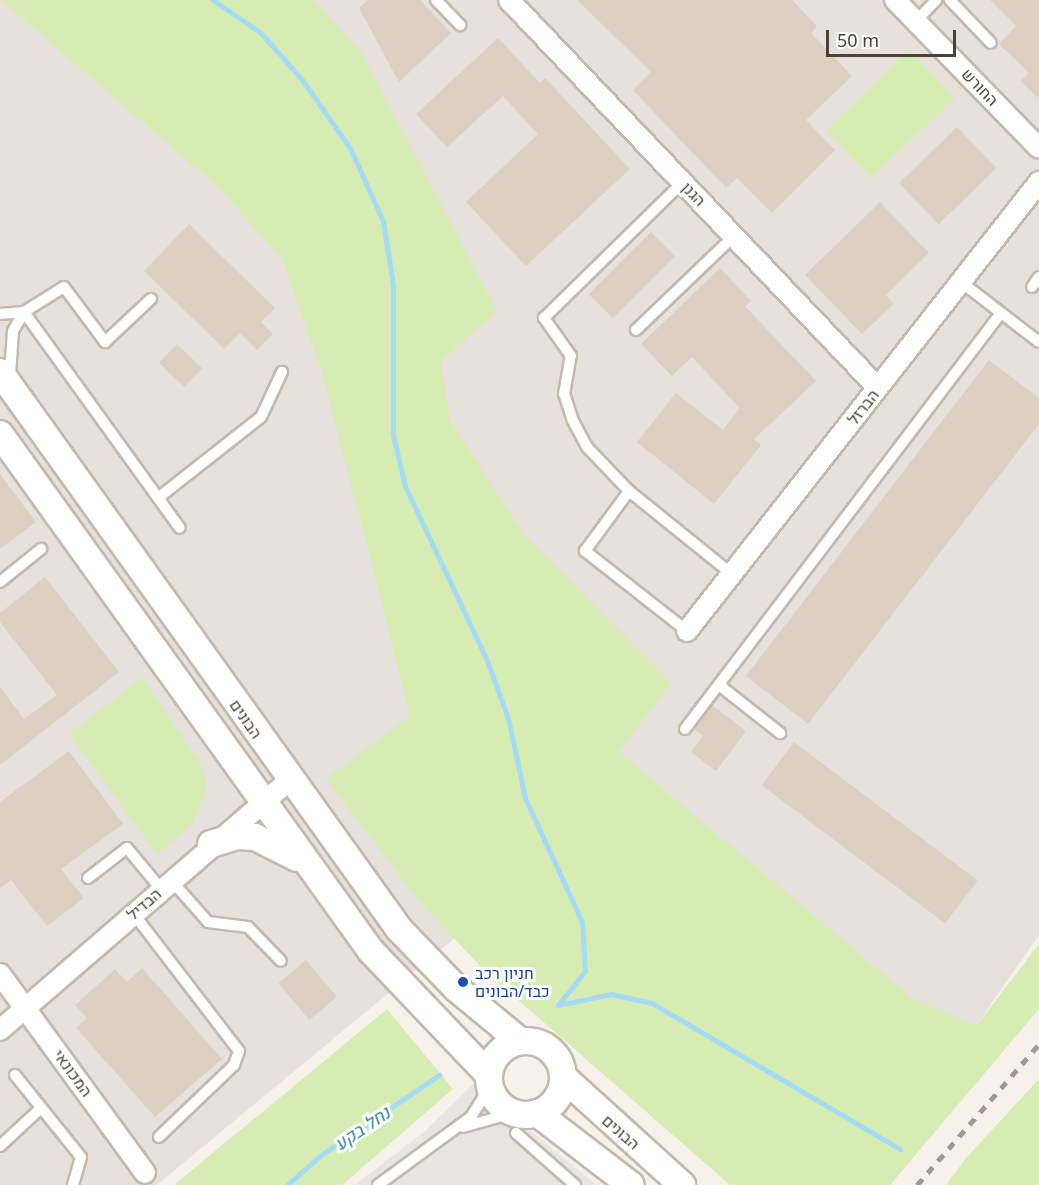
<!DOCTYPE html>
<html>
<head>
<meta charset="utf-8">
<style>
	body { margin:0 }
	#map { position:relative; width:1039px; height:1185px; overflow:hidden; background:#f6f2eb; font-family:"Noto Sans",Heebo,sans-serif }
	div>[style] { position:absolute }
	.industrial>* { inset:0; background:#e6e1dc }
	.green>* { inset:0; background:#d7ecb2; transform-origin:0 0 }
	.parking>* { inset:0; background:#e8e5e3 }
	.stream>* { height:5px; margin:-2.5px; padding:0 2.5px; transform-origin:2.5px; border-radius:2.5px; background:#a5dcf5 }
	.building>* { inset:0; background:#dcd0c3; transform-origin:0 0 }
	.roads { filter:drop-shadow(2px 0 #c3b9ad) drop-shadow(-2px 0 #c3b9ad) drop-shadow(0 2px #c3b9ad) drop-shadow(0 -2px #c3b9ad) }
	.service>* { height:10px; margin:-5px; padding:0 5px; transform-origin:5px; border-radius:5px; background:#fff }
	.minor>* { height:20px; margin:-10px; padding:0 10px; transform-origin:10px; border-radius:10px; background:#fff }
	.tertiary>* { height:26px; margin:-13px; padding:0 13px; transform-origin:13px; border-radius:13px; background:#fff }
	.tertiary>.ring { margin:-13px; padding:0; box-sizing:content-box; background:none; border:26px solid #fff; border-radius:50% }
	.rail>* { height:4.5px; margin-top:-2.25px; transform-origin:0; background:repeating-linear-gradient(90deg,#9a9a9a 0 8px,transparent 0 16px) }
	.dots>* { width:16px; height:16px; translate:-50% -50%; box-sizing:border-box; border:3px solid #fff; border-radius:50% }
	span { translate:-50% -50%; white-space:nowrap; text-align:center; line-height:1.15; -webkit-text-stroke:6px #fff; paint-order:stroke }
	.street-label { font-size:16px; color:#4c4238 }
	.transit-label { font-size:16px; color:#164399 }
	.left { translate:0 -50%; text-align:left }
	.water-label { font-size:18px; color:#257ba6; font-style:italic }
	.scale { position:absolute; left:826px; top:30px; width:130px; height:27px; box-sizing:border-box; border:3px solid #4c4238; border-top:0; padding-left:8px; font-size:18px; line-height:21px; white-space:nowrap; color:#4c4238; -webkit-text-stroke:4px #fff; paint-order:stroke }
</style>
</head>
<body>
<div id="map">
	<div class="industrial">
		<div style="clip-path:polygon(0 0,1039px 0,1039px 935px,976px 1026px,912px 998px,644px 781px,157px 1185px,0 1185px)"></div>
	</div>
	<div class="green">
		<div style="clip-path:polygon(1px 0,314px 0,361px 52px,497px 311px,441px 361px,450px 420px,524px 535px,671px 683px,619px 752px,912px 998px,976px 1026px,1039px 944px,1039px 1009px,890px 1185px,730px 1185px,485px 971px,422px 905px,326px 779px,410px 716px,324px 378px,282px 258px,216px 185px)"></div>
		<div style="left:909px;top:50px;width:66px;height:116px;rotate:46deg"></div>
		<div style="clip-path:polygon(143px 678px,202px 766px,207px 787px,193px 823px,157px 854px,69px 734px)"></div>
		<div style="clip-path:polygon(387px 1009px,453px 1089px,342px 1185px,174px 1185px)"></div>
		<div style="clip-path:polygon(1039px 1079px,1039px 1185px,946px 1185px,966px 1158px)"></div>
	</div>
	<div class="parking">
		<div style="clip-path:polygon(473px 1084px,597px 1185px,355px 1185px,425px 1131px)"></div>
	</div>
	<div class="stream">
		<div style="left:213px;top:0;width:58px;rotate:34.5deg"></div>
		<div style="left:261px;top:33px;width:64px;rotate:48.8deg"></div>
		<div style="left:303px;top:81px;width:82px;rotate:55deg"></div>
		<div style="left:350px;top:148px;width:80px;rotate:65.7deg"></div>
		<div style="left:383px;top:221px;width:65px;rotate:81.1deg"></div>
		<div style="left:393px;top:285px;width:150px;rotate:90deg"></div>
		<div style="left:393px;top:435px;width:52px;rotate:76.8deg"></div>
		<div style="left:405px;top:486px;width:190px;rotate:64.8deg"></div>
		<div style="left:486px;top:658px;width:64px;rotate:69.9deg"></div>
		<div style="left:508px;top:718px;width:82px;rotate:78deg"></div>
		<div style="left:525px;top:798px;width:136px;rotate:65.3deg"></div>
		<div style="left:582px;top:922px;width:49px;rotate:86.5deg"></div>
		<div style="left:585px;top:971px;width:43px;rotate:128.5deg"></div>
		<div style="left:558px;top:1005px;width:54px;rotate:-11.7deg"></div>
		<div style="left:611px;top:994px;width:42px;rotate:12.4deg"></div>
		<div style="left:652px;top:1003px;width:288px;rotate:30.5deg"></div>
		<div style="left:287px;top:1185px;width:45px;rotate:-41.4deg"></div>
		<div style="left:321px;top:1155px;width:143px;rotate:-34.1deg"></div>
	</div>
	<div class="building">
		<div style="clip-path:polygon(368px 0,420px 0,451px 33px,399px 82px,359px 8px)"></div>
		<div style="clip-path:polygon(577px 0,792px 0,817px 26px,811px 33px,852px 76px,806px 120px,835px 150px,772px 213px,737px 178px,726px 188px,633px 90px,651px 72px)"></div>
		<div style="clip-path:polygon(990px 0,1039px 0,1039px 99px,1020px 81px,1029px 73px,999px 44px,1016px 26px)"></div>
		<div style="clip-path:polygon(498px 38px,540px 83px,545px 78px,630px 169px,526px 266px,466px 202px,538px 134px,503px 96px,447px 147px,416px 114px)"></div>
		<div style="left:957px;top:127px;width:57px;height:81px;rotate:46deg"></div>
		<div style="clip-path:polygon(880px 202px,929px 253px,886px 295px,894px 304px,862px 334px,805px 275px)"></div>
		<div style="clip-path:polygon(189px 224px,275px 308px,261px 322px,273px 334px,257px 350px,240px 333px,224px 349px,144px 271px)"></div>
		<div style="left:651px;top:232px;width:34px;height:88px;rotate:45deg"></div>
		<div style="clip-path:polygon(720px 268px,751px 301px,745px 306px,816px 381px,754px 439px,761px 445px,714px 504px,637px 442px,676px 393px,723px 430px,740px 408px,692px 357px,672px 376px,641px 344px)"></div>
		<div style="left:177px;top:344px;width:35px;height:26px;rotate:44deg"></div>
		<div style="clip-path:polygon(989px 360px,1039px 398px,1039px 424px,808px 724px,746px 676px)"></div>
		<div style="clip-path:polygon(0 474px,36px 522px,0 549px)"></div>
		<div style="clip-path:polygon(45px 577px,119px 672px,0 765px,0 687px,24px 719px,57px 695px,0 622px,0 613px)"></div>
		<div style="clip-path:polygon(712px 705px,746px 731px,716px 771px,691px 752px,703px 736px,694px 729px)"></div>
		<div style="left:794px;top:742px;width:230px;height:54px;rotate:37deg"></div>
		<div style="clip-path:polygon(69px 751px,123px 824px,61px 869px,84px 898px,47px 926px,11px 880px,0 888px,0 802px)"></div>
		<div style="left:306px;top:960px;width:48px;height:36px;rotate:50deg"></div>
		<div style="clip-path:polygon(142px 968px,222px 1059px,155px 1117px,76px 1028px,87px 1018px,75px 1005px,115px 969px,127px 982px)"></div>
	</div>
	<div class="roads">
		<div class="service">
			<div style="left:436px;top:0;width:35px;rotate:46deg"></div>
			<div style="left:950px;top:0;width:59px;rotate:46.4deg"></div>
			<div style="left:916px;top:21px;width:29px;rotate:-46deg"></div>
			<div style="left:961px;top:282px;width:98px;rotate:37.6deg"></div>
			<div style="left:1032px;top:287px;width:12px;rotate:-55deg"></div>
			<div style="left:24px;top:312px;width:266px;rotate:54.2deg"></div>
			<div style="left:0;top:314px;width:24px;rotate:-5deg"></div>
			<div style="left:636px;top:330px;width:136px;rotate:-43.8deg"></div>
			<div style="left:10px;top:376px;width:45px;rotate:-86.2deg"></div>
			<div style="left:13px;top:331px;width:22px;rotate:-60deg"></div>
			<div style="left:24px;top:312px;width:47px;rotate:-32deg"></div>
			<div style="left:64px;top:287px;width:69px;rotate:53.3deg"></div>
			<div style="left:105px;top:342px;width:63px;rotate:-43.1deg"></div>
			<div style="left:629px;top:491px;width:61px;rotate:-133.7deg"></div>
			<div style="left:587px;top:447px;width:30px;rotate:-118deg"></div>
			<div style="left:573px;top:421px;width:28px;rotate:-108deg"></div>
			<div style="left:564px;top:394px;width:39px;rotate:-80deg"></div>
			<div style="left:571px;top:356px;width:47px;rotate:-125.4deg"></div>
			<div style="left:544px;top:318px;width:194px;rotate:-44.4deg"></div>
			<div style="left:158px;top:498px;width:131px;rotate:-38.2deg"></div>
			<div style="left:261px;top:417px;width:50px;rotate:-65deg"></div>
			<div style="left:0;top:582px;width:53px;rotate:-38.8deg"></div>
			<div style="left:687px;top:631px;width:130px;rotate:-141.9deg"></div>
			<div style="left:585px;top:551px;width:74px;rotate:-53.7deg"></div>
			<div style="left:629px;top:491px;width:132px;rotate:38.9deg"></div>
			<div style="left:719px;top:685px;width:78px;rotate:38.2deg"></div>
			<div style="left:685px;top:729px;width:522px;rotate:-52.78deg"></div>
			<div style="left:88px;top:878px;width:49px;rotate:-37.6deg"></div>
			<div style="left:127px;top:848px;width:53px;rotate:50.3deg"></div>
			<div style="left:171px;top:880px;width:56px;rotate:48.6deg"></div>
			<div style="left:208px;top:922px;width:40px;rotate:7.1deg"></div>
			<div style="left:248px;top:927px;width:47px;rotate:45.9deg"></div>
			<div style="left:133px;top:913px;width:174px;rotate:52.5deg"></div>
			<div style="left:239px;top:1051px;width:15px;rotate:110deg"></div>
			<div style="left:234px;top:1065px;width:104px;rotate:136.2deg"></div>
			<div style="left:15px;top:1075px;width:105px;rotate:51.2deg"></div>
			<div style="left:81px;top:1157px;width:29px;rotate:106deg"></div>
			<div style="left:463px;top:1127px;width:52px;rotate:-15.6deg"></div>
			<div style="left:516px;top:1133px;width:79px;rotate:41.4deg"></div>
			<div style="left:0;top:1146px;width:56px;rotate:-42.8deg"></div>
			<div style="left:378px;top:1185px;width:115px;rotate:-36.2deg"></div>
			<div style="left:471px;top:1117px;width:36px;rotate:-58deg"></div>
		</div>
		<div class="minor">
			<div style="left:509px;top:0;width:535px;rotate:46.44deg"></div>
			<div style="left:895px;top:0;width:206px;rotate:45.8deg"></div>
			<div style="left:687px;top:631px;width:571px;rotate:-51.9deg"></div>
			<div style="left:0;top:974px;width:246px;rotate:53.9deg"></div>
			<div style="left:0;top:1030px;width:383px;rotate:-40.8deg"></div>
		</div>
		<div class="tertiary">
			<div style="left:0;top:372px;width:685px;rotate:54.38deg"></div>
			<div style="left:399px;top:929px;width:83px;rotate:46deg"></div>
			<div style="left:457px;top:989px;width:82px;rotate:39.5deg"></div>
			<div style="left:0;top:434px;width:636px;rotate:54.34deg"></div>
			<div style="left:371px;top:951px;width:171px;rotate:46.4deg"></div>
			<div style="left:211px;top:844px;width:27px;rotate:-17deg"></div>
			<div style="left:237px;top:836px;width:18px;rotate:3deg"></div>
			<div style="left:255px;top:837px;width:47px;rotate:26.6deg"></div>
			<div class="ring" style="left:489px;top:1041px;width:48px;height:48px"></div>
			<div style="left:563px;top:1077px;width:161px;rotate:42.2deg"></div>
			<div style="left:537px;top:1113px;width:118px;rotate:37.5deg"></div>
		</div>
	</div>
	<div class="rail">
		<div style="left:917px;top:1185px;width:186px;rotate:-49.1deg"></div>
	</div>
	<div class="dots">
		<div style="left:463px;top:982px;background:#1a4fb4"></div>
	</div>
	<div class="street-label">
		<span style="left:980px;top:87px;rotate:46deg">החורש</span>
		<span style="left:694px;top:194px;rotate:46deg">הגנן</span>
		<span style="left:863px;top:407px;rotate:-52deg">הברזל</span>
		<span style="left:246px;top:719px;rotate:55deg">הבונים</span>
		<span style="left:144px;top:904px;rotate:-41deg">הבדיל</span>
		<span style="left:73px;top:1073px;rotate:54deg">המכונאי</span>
		<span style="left:621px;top:1132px;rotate:41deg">הבונים</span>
	</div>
	<div class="transit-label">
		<span class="left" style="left:475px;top:982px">חניון רכב<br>כבד/הבונים</span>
	</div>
	<div class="water-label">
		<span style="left:362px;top:1128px;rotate:-34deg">נחל בקע</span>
	</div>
	<div class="scale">50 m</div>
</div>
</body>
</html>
